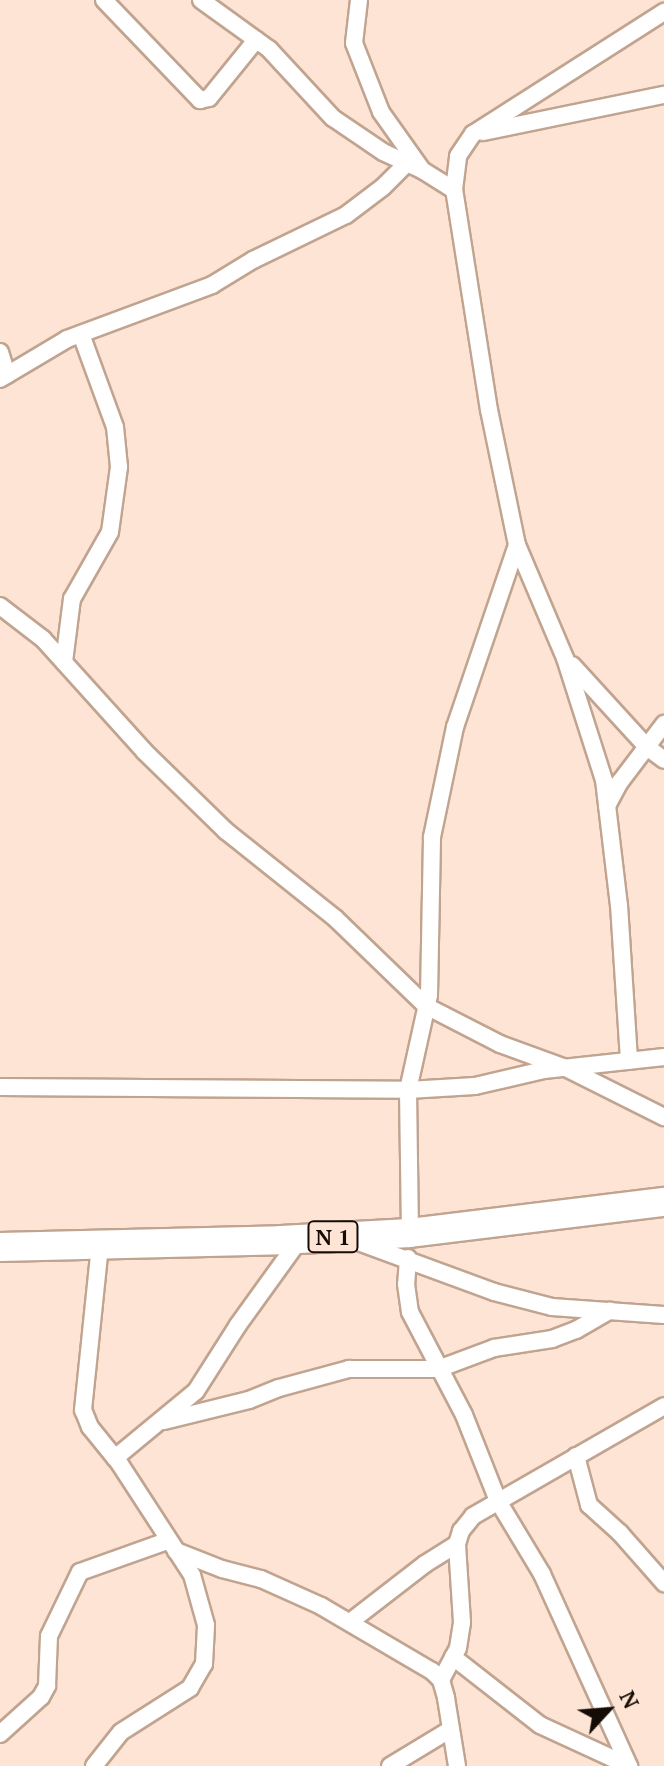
<!DOCTYPE html>
<html>
<head>
<meta charset="utf-8">
<style>
	body { margin:0 }
	#map { position:relative; width:664px; height:1766px; overflow:hidden; background:#fee4d4; font-family:"PT Serif",serif }
	div>[style] { position:absolute }
	.roads { filter:drop-shadow(2px 0 #c1a490) drop-shadow(-2px 0 #c1a490) drop-shadow(0 2px #c1a490) drop-shadow(0 -2px #c1a490) }
	.minor>* { height:16px; margin:-8px; padding:0 8px; transform-origin:8px; border-radius:8px; background:#fff }
	.trunk>* { height:28px; margin:-14px; padding:0 14px; transform-origin:14px; border-radius:14px; background:#fff }
	span { translate:-50% -50%; white-space:nowrap; text-align:center; line-height:1.15; -webkit-text-stroke:6px #fee4d4; paint-order:stroke }
	.shield-label span { padding:2px 6px; background:#fee4d4; border:2px solid; border-radius:6px; -webkit-text-stroke-width:0 }
	.shield-label { font-size:22px; color:#160c06; font-weight:700 }
	.north { position:absolute; left:568px; top:1670px; width:80px; height:80px; -webkit-text-stroke:6px #fee4d4; paint-order:stroke; rotate:64deg; font-size:22px; font-weight:700; line-height:32px; text-align:center; color:#160c06 }
	.north::after { content:''; display:block; margin:auto; width:28px; height:36px; background:#160c06; clip-path:polygon(50% 0,100% 100%,50% 72%,0 100%) }
</style>
</head>
<body>
<div id="map">
	<div class="roads">
		<div class="minor">
			<div style="left:104px;top:0;width:139px;rotate:46.2deg"></div>
			<div style="left:200px;top:100px;width:9px;rotate:-13deg"></div>
			<div style="left:209px;top:98px;width:75px;rotate:-51deg"></div>
			<div style="left:201px;top:0;width:84px;rotate:35.8deg"></div>
			<div style="left:269px;top:49px;width:94px;rotate:47.2deg"></div>
			<div style="left:333px;top:118px;width:60px;rotate:34.2deg"></div>
			<div style="left:383px;top:152px;width:43px;rotate:24.8deg"></div>
			<div style="left:359px;top:0;width:43px;rotate:96.6deg"></div>
			<div style="left:354px;top:43px;width:74px;rotate:68.6deg"></div>
			<div style="left:381px;top:112px;width:71px;rotate:54.7deg"></div>
			<div style="left:422px;top:170px;width:38px;rotate:32deg"></div>
			<div style="left:483px;top:132px;width:185px;rotate:-11.6deg"></div>
			<div style="left:0;top:352px;width:24px;rotate:73deg"></div>
			<div style="left:0;top:379px;width:78px;rotate:-30.8deg"></div>
			<div style="left:67px;top:339px;width:155px;rotate:-20.4deg"></div>
			<div style="left:212px;top:285px;width:48px;rotate:-31.4deg"></div>
			<div style="left:253px;top:260px;width:103px;rotate:-25.8deg"></div>
			<div style="left:346px;top:215px;width:46px;rotate:-37.1deg"></div>
			<div style="left:383px;top:187px;width:42px;rotate:-45deg"></div>
			<div style="left:517px;top:545px;width:123px;rotate:67deg"></div>
			<div style="left:565px;top:658px;width:128px;rotate:72.3deg"></div>
			<div style="left:604px;top:780px;width:126px;rotate:83.2deg"></div>
			<div style="left:619px;top:905px;width:156px;rotate:86.3deg"></div>
			<div style="left:0;top:606px;width:54px;rotate:37.5deg"></div>
			<div style="left:43px;top:639px;width:152px;rotate:47.9deg"></div>
			<div style="left:145px;top:752px;width:113px;rotate:44.3deg"></div>
			<div style="left:226px;top:831px;width:139px;rotate:38.6deg"></div>
			<div style="left:335px;top:918px;width:127px;rotate:44deg"></div>
			<div style="left:426px;top:1006px;width:83px;rotate:27.2deg"></div>
			<div style="left:500px;top:1044px;width:70px;rotate:20deg"></div>
			<div style="left:566px;top:1068px;width:110px;rotate:26.6deg"></div>
			<div style="left:64px;top:662px;width:64px;rotate:-82.8deg"></div>
			<div style="left:72px;top:599px;width:77px;rotate:-60.4deg"></div>
			<div style="left:110px;top:532px;width:66px;rotate:-82.1deg"></div>
			<div style="left:119px;top:467px;width:40px;rotate:-95.7deg"></div>
			<div style="left:115px;top:427px;width:99px;rotate:-110.1deg"></div>
			<div style="left:572px;top:665px;width:111px;rotate:47.6deg"></div>
			<div style="left:647px;top:747px;width:21px;rotate:37deg"></div>
			<div style="left:607px;top:806px;width:27px;rotate:-62deg"></div>
			<div style="left:620px;top:782px;width:73px;rotate:-52.8deg"></div>
			<div style="left:0;top:1087px;width:408px;rotate:0.4deg"></div>
			<div style="left:408px;top:1090px;width:67px;rotate:-3.4deg"></div>
			<div style="left:475px;top:1086px;width:71px;rotate:-13.1deg"></div>
			<div style="left:544px;top:1070px;width:121px;rotate:-6.2deg"></div>
			<div style="left:410px;top:1233px;width:143px;rotate:-90.8deg"></div>
			<div style="left:408px;top:1090px;width:97px;rotate:-77.5deg"></div>
			<div style="left:429px;top:995px;width:158px;rotate:-88.9deg"></div>
			<div style="left:432px;top:837px;width:112px;rotate:-78.2deg"></div>
			<div style="left:455px;top:727px;width:192px;rotate:-71.2deg"></div>
			<div style="left:517px;top:545px;width:138px;rotate:-101.7deg"></div>
			<div style="left:489px;top:410px;width:223px;rotate:-99deg"></div>
			<div style="left:454px;top:190px;width:34px;rotate:-83deg"></div>
			<div style="left:458px;top:156px;width:27px;rotate:-56deg"></div>
			<div style="left:473px;top:134px;width:227px;rotate:-32.6deg"></div>
			<div style="left:361px;top:1243px;width:142px;rotate:20.2deg"></div>
			<div style="left:494px;top:1292px;width:60px;rotate:14.5deg"></div>
			<div style="left:552px;top:1307px;width:112px;rotate:4.1deg"></div>
			<div style="left:408px;top:1258px;width:26px;rotate:94deg"></div>
			<div style="left:406px;top:1284px;width:28px;rotate:82deg"></div>
			<div style="left:410px;top:1312px;width:116px;rotate:62.3deg"></div>
			<div style="left:464px;top:1415px;width:92px;rotate:68.4deg"></div>
			<div style="left:498px;top:1501px;width:85px;rotate:58.9deg"></div>
			<div style="left:542px;top:1574px;width:211px;rotate:65.6deg"></div>
			<div style="left:164px;top:1421px;width:88px;rotate:-13.9deg"></div>
			<div style="left:249px;top:1400px;width:32px;rotate:-22deg"></div>
			<div style="left:279px;top:1388px;width:73px;rotate:-15.2deg"></div>
			<div style="left:349px;top:1369px;width:89px"></div>
			<div style="left:438px;top:1369px;width:60px;rotate:-20.6deg"></div>
			<div style="left:494px;top:1348px;width:59px;rotate:-8.8deg"></div>
			<div style="left:552px;top:1339px;width:26px;rotate:-21deg"></div>
			<div style="left:576px;top:1330px;width:39px;rotate:-30deg"></div>
			<div style="left:576px;top:1456px;width:51px;rotate:75.1deg"></div>
			<div style="left:589px;top:1505px;width:42px;rotate:42.1deg"></div>
			<div style="left:620px;top:1533px;width:67px;rotate:48.7deg"></div>
			<div style="left:115px;top:1458px;width:105px;rotate:-39.6deg"></div>
			<div style="left:196px;top:1391px;width:78px;rotate:-57.5deg"></div>
			<div style="left:238px;top:1325px;width:106px;rotate:-54.2deg"></div>
			<div style="left:176px;top:1551px;width:49px;rotate:21.4deg"></div>
			<div style="left:222px;top:1569px;width:40px;rotate:14.4deg"></div>
			<div style="left:261px;top:1579px;width:66px;rotate:24.2deg"></div>
			<div style="left:321px;top:1606px;width:129px;rotate:30.4deg"></div>
			<div style="left:432px;top:1671px;width:13px;rotate:45deg"></div>
			<div style="left:441px;top:1680px;width:19px;rotate:74deg"></div>
			<div style="left:446px;top:1698px;width:69px;rotate:80.8deg"></div>
			<div style="left:350px;top:1622px;width:95px;rotate:-37.7deg"></div>
			<div style="left:425px;top:1564px;width:38px;rotate:-32deg"></div>
			<div style="left:453px;top:1657px;width:110px;rotate:38deg"></div>
			<div style="left:540px;top:1725px;width:98px;rotate:24.7deg"></div>
			<div style="left:441px;top:1680px;width:36px;rotate:-62deg"></div>
			<div style="left:458px;top:1648px;width:26px;rotate:-81deg"></div>
			<div style="left:462px;top:1622px;width:78px;rotate:-93.7deg"></div>
			<div style="left:457px;top:1544px;width:14px;rotate:-73deg"></div>
			<div style="left:461px;top:1531px;width:19px;rotate:-51deg"></div>
			<div style="left:473px;top:1516px;width:220px;rotate:-29.9deg"></div>
			<div style="left:0;top:1734px;width:55px;rotate:-42.1deg"></div>
			<div style="left:41px;top:1697px;width:13px;rotate:-61deg"></div>
			<div style="left:47px;top:1686px;width:50px;rotate:-87.7deg"></div>
			<div style="left:49px;top:1636px;width:71px;rotate:-64.2deg"></div>
			<div style="left:80px;top:1572px;width:92px;rotate:-19.6deg"></div>
			<div style="left:94px;top:1766px;width:43px;rotate:-51.5deg"></div>
			<div style="left:121px;top:1732px;width:82px;rotate:-32.5deg"></div>
			<div style="left:190px;top:1688px;width:28px;rotate:-60deg"></div>
			<div style="left:204px;top:1664px;width:39px;rotate:-87deg"></div>
			<div style="left:206px;top:1625px;width:52px;rotate:-105.6deg"></div>
			<div style="left:192px;top:1575px;width:132px;rotate:-123deg"></div>
			<div style="left:120px;top:1464px;width:48px;rotate:-129deg"></div>
			<div style="left:90px;top:1427px;width:18px;rotate:-112deg"></div>
			<div style="left:83px;top:1410px;width:166px;rotate:-84.1deg"></div>
			<div style="left:390px;top:1766px;width:71px;rotate:-31.2deg"></div>
		</div>
		<div class="trunk">
			<div style="left:0;top:1247px;width:281px;rotate:-1.4deg"></div>
			<div style="left:281px;top:1240px;width:129px;rotate:-3.1deg"></div>
			<div style="left:410px;top:1233px;width:256px;rotate:-7deg"></div>
		</div>
	</div>
	<div class="shield-label">
		<span style="left:333px;top:1237px">N 1</span>
	</div>
	<div class="north">N</div>
</div>
</body>
</html>
